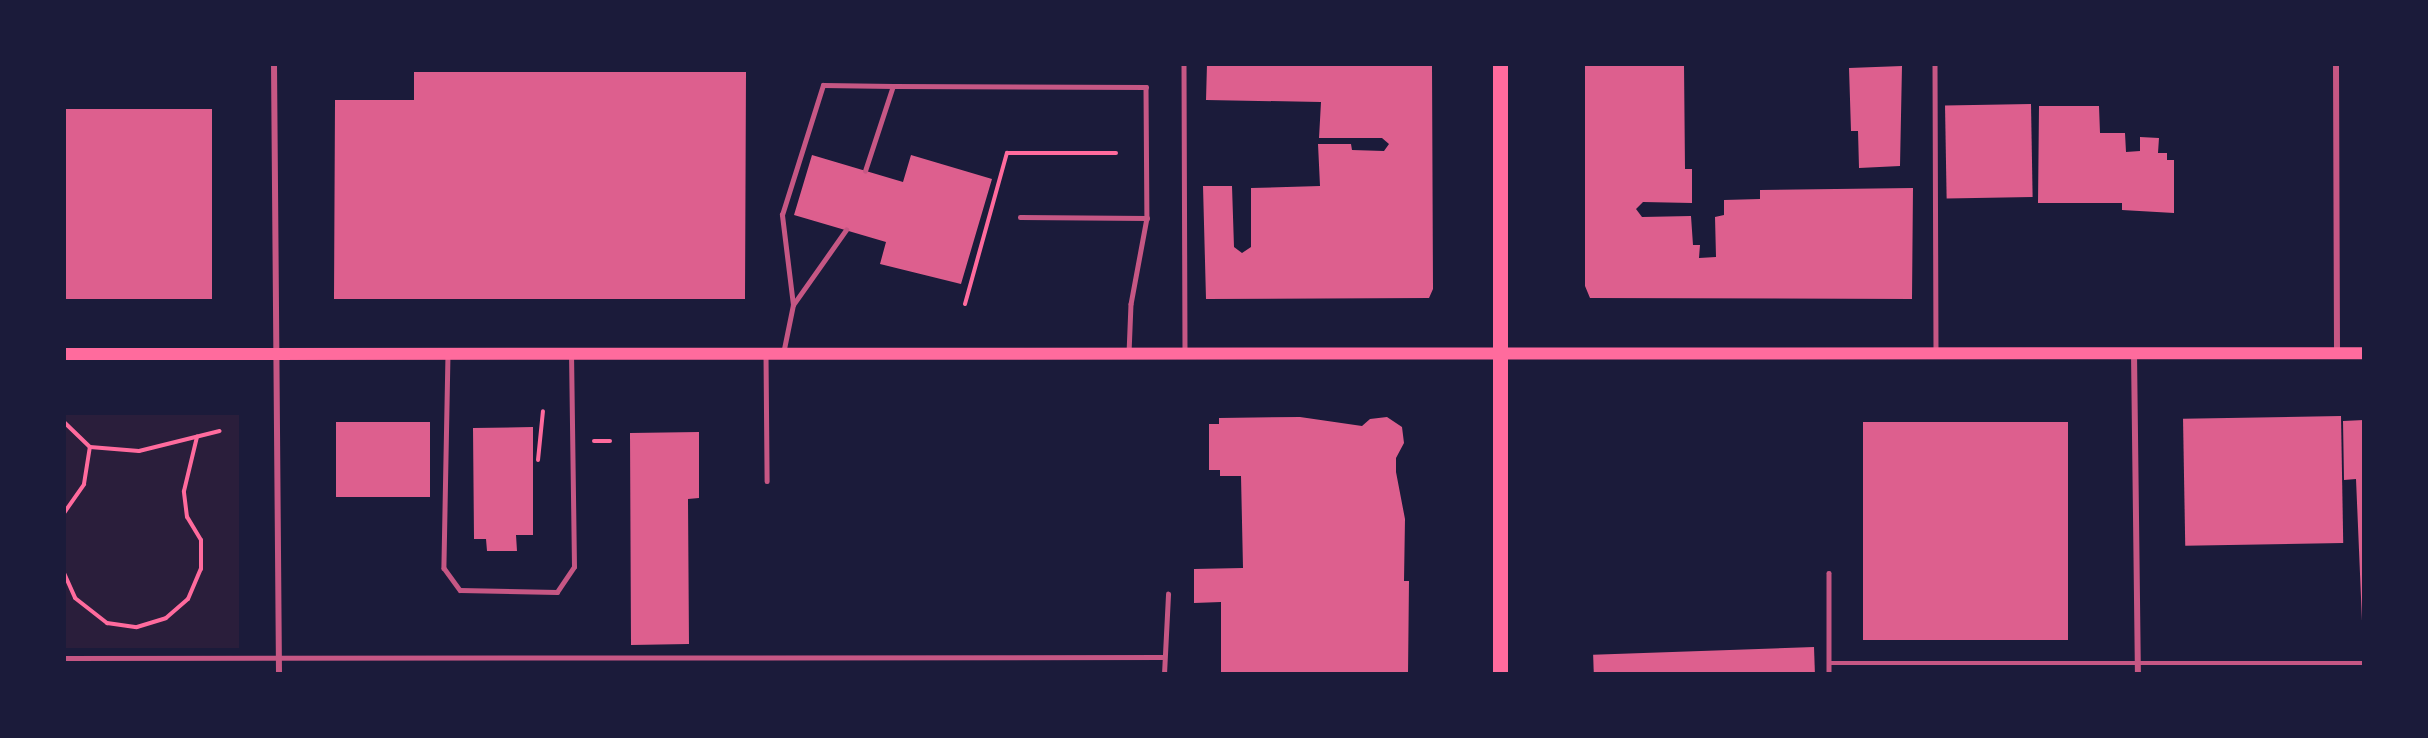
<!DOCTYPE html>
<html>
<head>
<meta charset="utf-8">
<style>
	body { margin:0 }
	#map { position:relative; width:2428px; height:738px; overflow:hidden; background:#1b1b3a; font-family:"Archivo Narrow",sans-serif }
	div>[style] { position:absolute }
	.green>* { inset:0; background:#2a1e3b; transform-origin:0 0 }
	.building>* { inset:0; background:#dd5f8e; transform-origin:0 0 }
	.path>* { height:4px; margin:-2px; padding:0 2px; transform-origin:2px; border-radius:2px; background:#ff6b9d }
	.service>* { height:4.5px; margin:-2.25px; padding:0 2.25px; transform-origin:2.25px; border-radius:2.25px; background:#c65784 }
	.minor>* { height:6px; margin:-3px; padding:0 3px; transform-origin:3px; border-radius:3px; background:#c65784 }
	.secondary>* { height:12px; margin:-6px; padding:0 6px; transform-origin:6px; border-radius:6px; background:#ff6b9d }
	.primary>* { height:15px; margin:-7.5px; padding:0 7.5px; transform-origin:7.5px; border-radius:7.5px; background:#ff6b9d }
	span { translate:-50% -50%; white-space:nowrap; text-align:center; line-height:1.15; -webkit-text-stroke:5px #1b1b3a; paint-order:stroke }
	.frame { position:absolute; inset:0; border:66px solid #1b1b3a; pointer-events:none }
</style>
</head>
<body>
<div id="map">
	<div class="green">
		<div style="left:65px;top:415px;width:174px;height:233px"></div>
	</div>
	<div class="building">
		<div style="clip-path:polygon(1207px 64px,1432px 64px,1433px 289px,1429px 298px,1206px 299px,1203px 186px,1232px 186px,1234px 247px,1242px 253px,1251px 247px,1251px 188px,1320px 186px,1318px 144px,1351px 144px,1352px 150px,1384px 151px,1389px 144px,1382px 138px,1319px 138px,1321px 102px,1206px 100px)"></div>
		<div style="clip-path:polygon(1585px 64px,1684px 64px,1685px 169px,1692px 169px,1692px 203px,1643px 202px,1636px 209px,1642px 217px,1691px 216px,1693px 245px,1700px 245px,1699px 258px,1716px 257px,1715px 217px,1724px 215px,1724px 200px,1760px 199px,1760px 190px,1913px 188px,1912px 299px,1590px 298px,1585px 286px)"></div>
		<div style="clip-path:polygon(1902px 66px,1900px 166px,1859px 168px,1858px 131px,1851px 131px,1849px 68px)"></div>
		<div style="clip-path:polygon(414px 72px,746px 72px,745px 299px,334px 299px,335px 100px,414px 100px)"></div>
		<div style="left:2031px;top:104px;width:93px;height:86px;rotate:89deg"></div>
		<div style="clip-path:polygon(2039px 106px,2099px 106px,2100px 133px,2125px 133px,2126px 152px,2140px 151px,2140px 137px,2159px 138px,2158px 153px,2167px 153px,2167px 160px,2174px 160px,2174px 213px,2122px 210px,2122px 203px,2038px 203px)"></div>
		<div style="left:64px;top:109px;width:148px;height:190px"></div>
		<div style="clip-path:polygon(812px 155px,903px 182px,911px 155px,992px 179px,961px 284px,880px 264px,886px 242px,794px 215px)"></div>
		<div style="left:2341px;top:416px;width:127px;height:158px;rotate:89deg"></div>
		<div style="clip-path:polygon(1300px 417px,1362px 426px,1370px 419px,1387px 417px,1402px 427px,1404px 443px,1396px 458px,1396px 472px,1405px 519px,1404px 581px,1409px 581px,1408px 674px,1221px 674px,1221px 602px,1194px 603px,1194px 569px,1243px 568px,1241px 476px,1220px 476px,1220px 470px,1209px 470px,1209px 424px,1219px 424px,1219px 418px)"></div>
		<div style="clip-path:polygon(2364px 420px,2364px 621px,2362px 621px,2356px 479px,2344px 480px,2343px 421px)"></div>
		<div style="left:336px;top:422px;width:94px;height:75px"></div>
		<div style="left:1863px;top:422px;width:205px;height:218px"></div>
		<div style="clip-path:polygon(533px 427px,533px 535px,516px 535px,517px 551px,487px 551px,486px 539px,474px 539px,473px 428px)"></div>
		<div style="clip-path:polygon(699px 432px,699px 498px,688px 499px,689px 644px,631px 645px,630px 433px)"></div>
		<div style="left:1814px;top:647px;width:27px;height:221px;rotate:88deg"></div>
	</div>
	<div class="path">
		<div style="left:965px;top:304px;width:157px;rotate:-74.5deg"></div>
		<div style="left:1007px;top:153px;width:109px"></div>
		<div style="left:64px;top:422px;width:36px;rotate:44deg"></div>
		<div style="left:90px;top:447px;width:49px;rotate:4.7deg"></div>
		<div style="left:139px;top:451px;width:83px;rotate:-13.9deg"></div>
		<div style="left:594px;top:441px;width:16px"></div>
		<div style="left:538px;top:460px;width:49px;rotate:-84.2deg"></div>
		<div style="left:64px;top:513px;width:35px;rotate:-55deg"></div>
		<div style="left:84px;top:484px;width:37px;rotate:-81deg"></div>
		<div style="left:64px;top:573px;width:27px;rotate:66deg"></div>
		<div style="left:75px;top:598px;width:41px;rotate:38deg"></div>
		<div style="left:107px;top:623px;width:30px;rotate:8deg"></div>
		<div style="left:137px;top:627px;width:30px;rotate:-17deg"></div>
		<div style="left:166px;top:618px;width:29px;rotate:-41deg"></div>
		<div style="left:188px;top:599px;width:33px;rotate:-67deg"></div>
		<div style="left:201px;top:569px;width:29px;rotate:-90deg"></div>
		<div style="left:201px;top:540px;width:27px;rotate:-121deg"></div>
		<div style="left:187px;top:517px;width:26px;rotate:-97deg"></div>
		<div style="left:184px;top:491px;width:56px;rotate:-76.5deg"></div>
	</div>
	<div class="service">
		<div style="left:1184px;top:64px;width:289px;rotate:89.8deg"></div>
		<div style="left:1935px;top:64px;width:289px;rotate:89.8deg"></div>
		<div style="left:865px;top:171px;width:89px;rotate:-71.8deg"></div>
		<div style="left:893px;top:86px;width:253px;rotate:0.2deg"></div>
		<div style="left:1146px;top:87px;width:131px;rotate:89.6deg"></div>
		<div style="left:1147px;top:218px;width:87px;rotate:100.5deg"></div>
		<div style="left:1131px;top:304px;width:49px;rotate:92.3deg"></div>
		<div style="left:1020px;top:217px;width:127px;rotate:0.5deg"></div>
		<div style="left:793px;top:305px;width:91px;rotate:-97deg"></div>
		<div style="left:782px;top:215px;width:136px;rotate:-72.5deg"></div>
		<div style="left:823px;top:85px;width:70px;rotate:0.8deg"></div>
		<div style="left:448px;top:354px;width:214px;rotate:91.1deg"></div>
		<div style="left:444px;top:568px;width:27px;rotate:54deg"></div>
		<div style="left:460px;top:590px;width:97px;rotate:1.2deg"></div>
		<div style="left:557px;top:592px;width:30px;rotate:-56deg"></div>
		<div style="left:574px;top:567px;width:213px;rotate:-90.8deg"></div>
		<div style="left:766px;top:354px;width:127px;rotate:89.5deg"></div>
		<div style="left:783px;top:354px;width:50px;rotate:-78.5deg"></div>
		<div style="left:793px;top:305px;width:92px;rotate:-54.8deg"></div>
		<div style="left:1829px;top:573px;width:101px;rotate:90deg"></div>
		<div style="left:64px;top:658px;width:1100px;rotate:-0.05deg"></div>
		<div style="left:1829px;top:663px;width:535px"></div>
		<div style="left:1164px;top:674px;width:80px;rotate:-87.1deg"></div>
	</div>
	<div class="minor">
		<div style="left:274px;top:64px;width:610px;rotate:89.53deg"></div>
		<div style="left:2336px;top:64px;width:289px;rotate:89.8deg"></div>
		<div style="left:2134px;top:353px;width:321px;rotate:89.3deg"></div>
	</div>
	<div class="secondary">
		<div style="left:64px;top:354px;width:2300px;rotate:-0.02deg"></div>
	</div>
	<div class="primary">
		<div style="left:1500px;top:674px;width:610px;rotate:-90deg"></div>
	</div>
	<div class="frame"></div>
</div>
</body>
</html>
